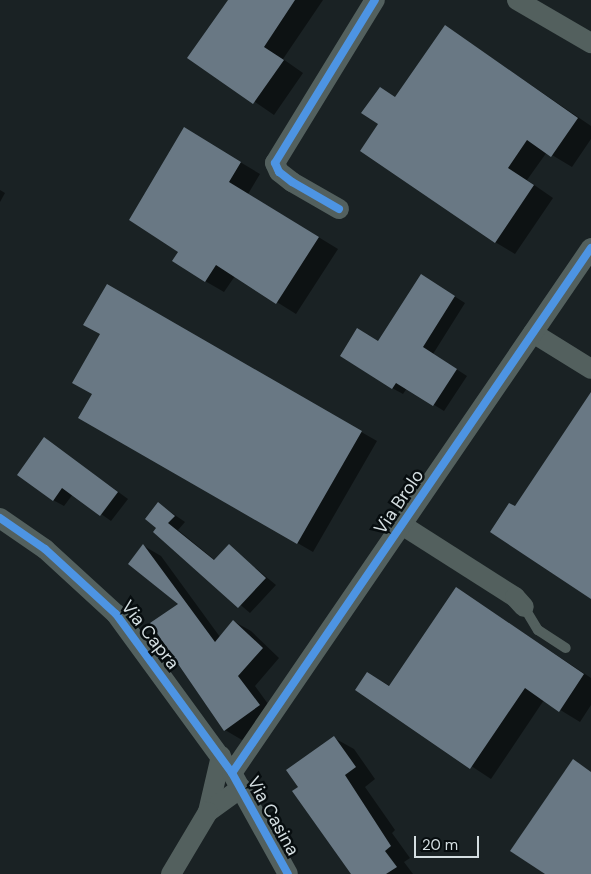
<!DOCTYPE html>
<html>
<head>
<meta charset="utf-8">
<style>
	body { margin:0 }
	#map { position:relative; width:591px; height:874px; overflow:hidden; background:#1a2224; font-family:"DM Sans",sans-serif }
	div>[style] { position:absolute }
	.shadow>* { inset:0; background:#0007 }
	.building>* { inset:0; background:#697884 }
	.lane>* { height:10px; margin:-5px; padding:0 5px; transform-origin:5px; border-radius:5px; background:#53605e }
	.street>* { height:20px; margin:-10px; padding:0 10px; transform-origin:10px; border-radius:10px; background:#53605e }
	.cycleway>* { height:8px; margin:-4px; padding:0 4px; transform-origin:4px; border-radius:4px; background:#4d94e3 }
	span { translate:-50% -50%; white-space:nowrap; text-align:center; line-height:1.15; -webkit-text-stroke:5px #070d0f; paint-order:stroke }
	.street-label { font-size:18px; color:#d4dee1 }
	.scale { position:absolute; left:414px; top:836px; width:65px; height:22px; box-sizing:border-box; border:2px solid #d4dee1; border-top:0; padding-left:6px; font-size:15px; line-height:18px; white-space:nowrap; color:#d4dee1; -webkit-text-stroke:4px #070d0f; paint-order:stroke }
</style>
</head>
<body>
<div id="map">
	<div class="shadow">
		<div style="clip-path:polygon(229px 0,323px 0,283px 59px,303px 73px,274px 115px,189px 57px)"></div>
		<div style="clip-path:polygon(445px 26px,591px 126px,591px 139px,572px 167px,547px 152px,527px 180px,553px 198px,515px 254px,495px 242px,397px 98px)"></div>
		<div style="clip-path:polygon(203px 140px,260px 174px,248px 194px,338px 249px,296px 314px,235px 276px,224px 292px,205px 281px,180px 251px)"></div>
		<div style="clip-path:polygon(0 190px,5px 193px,0 202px)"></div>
		<div style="clip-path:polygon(432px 282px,465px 303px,433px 354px,467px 376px,444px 411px,407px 388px,403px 394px,392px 388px,379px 343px)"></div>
		<div style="clip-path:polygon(107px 286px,377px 441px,313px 552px,80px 417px,93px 394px)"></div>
		<div style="clip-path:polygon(45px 439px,128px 499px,111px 521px,73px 494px,64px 506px,53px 500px)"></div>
		<div style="clip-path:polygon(159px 504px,185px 522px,178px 530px,216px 561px,229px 546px,276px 585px,250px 613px,155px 532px,158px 528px)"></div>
		<div style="clip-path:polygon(144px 546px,161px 556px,220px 637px,233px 621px,251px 631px,279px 658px,255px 686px,276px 715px,242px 740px,225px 730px,180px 604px)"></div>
		<div style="clip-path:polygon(456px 588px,591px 678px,591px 705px,580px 722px,544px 700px,491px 779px,356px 690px,367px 673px,390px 686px)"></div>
		<div style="clip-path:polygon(334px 738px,354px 749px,375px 779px,365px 787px,395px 830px,392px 833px,410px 858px,404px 862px,413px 874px,352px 874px,300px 788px)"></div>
	</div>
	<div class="building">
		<div style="clip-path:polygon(228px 0,295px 0,264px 47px,284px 60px,253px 104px,187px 58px)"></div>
		<div style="clip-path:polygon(445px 25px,578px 118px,551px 157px,527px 140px,508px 168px,534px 185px,495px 243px,360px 151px,378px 124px,361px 113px,380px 87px,395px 97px)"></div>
		<div style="clip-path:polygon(184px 127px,241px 162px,229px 182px,319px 237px,276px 304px,216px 265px,205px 282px,172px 261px,178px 252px,129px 220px)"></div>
		<div style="clip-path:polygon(421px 274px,455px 296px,423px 347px,457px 369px,433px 406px,396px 383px,392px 389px,340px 356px,357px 328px,378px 341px)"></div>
		<div style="clip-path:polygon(107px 284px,362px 431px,297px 544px,78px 418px,92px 394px,72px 383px,100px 334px,83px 325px)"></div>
		<div style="clip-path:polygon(591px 392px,591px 599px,490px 532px,509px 503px,515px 506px)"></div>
		<div style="clip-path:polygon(44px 437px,118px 492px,100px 516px,62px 488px,53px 501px,17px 475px)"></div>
		<div style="clip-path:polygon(158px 502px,175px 516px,168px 523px,214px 560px,229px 544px,266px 578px,238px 608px,153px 532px,156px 528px,145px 519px)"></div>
		<div style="clip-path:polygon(143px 544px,215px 642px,233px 620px,263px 648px,238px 676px,260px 705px,224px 731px,150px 623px,178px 604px,128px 564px)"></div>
		<div style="clip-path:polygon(456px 587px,584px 674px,559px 712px,525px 688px,470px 769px,355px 690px,367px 672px,389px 686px)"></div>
		<div style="clip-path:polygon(334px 736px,356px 767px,345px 775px,391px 846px,385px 851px,397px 867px,386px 874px,351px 874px,292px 791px,298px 787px,286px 770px)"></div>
		<div style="clip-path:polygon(573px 759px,591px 772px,591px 874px,545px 874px,510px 851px)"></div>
	</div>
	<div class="lane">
		<div style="left:524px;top:607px;width:27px;rotate:59deg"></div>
		<div style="left:538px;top:630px;width:33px;rotate:33deg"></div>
	</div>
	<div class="street">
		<div style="left:517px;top:0;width:86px;rotate:30.2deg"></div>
		<div style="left:339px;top:209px;width:54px;rotate:-150.1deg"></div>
		<div style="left:292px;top:182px;width:16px;rotate:-142deg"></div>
		<div style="left:279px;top:172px;width:10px;rotate:-114deg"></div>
		<div style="left:275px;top:163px;width:191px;rotate:-58.5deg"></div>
		<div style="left:533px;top:333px;width:68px;rotate:31.8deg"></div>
		<div style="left:0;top:518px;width:55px;rotate:34.6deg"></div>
		<div style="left:45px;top:549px;width:96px;rotate:42.5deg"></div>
		<div style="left:116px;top:614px;width:197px;rotate:53.9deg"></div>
		<div style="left:232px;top:773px;width:115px;rotate:61deg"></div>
		<div style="left:402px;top:525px;width:134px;rotate:32.5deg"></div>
		<div style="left:515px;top:597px;width:13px;rotate:48deg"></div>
		<div style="left:221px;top:756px;width:57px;rotate:103.1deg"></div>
		<div style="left:208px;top:812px;width:41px;rotate:-36deg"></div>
		<div style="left:232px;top:773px;width:636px;rotate:-55.64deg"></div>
		<div style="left:171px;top:874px;width:72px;rotate:-59.2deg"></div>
	</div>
	<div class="cycleway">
		<div style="left:339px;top:209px;width:54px;rotate:-150.1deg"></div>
		<div style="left:292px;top:182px;width:16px;rotate:-142deg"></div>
		<div style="left:279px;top:172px;width:10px;rotate:-114deg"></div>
		<div style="left:275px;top:163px;width:191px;rotate:-58.5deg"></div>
		<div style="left:0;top:518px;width:55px;rotate:34.6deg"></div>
		<div style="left:45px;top:549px;width:96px;rotate:42.5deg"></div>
		<div style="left:116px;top:614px;width:197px;rotate:53.9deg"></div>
		<div style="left:232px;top:773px;width:115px;rotate:61deg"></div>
		<div style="left:232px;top:773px;width:636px;rotate:-55.64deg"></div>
	</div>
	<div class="street-label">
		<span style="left:399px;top:502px;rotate:-56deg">Via Brolo</span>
		<span style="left:150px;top:635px;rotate:52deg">Via Capra</span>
		<span style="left:273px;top:816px;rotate:61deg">Via Casina</span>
	</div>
	<div class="scale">20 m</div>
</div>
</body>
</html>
